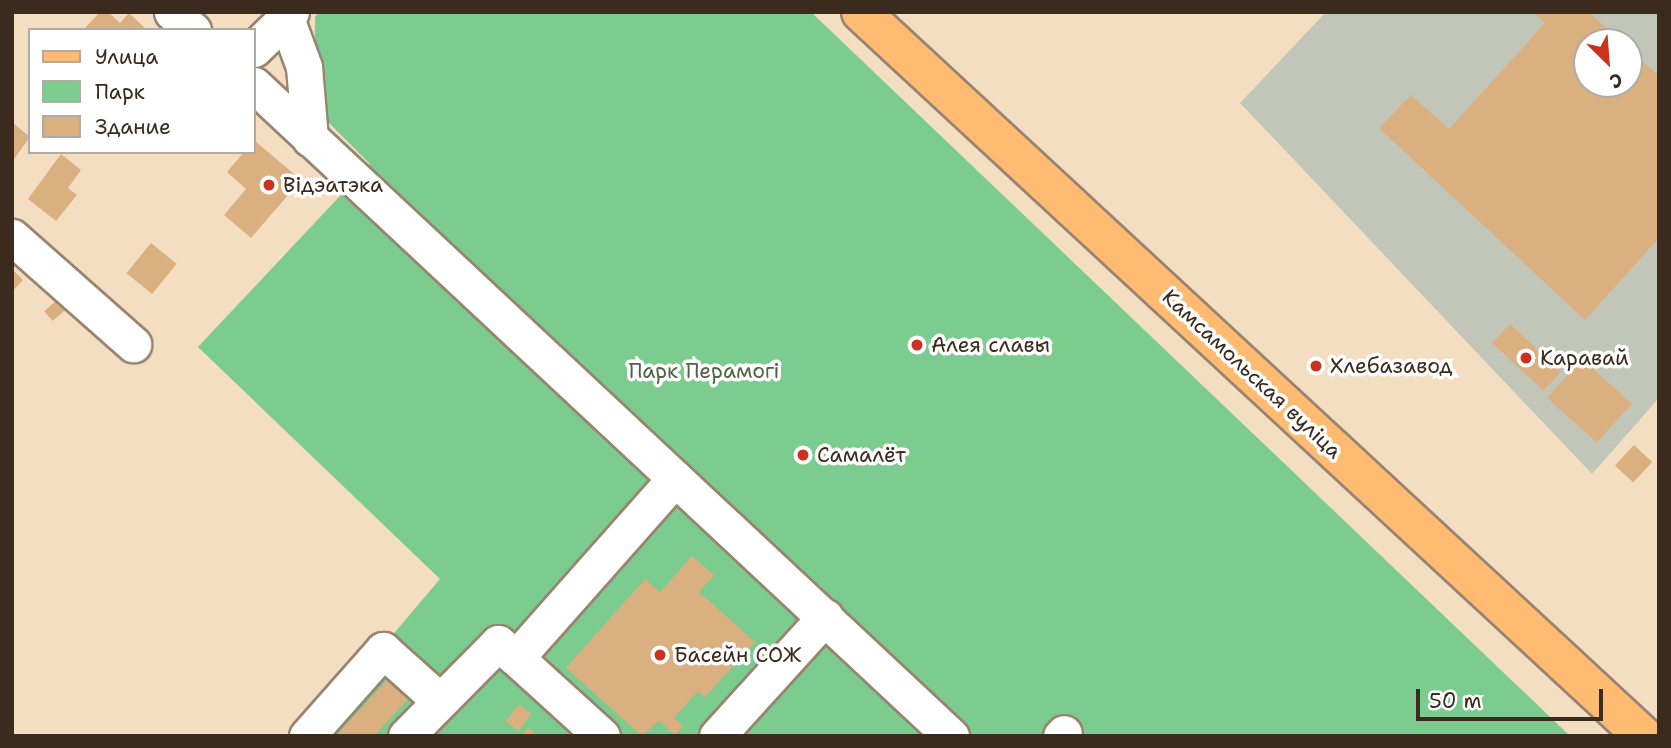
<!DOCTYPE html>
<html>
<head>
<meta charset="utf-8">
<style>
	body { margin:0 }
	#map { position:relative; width:1671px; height:748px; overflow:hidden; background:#f4dec1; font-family:"Shantell Sans",sans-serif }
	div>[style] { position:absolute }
	.industrial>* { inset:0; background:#c2c6b9 }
	.green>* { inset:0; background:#7bcc8e }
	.building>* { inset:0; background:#dab081; transform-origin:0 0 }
	.roads { filter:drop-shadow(2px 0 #988470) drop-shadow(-2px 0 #988470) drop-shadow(0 2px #988470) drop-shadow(0 -2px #988470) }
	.minor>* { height:35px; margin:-17.5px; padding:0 17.5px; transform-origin:17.5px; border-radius:17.5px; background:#fff }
	.major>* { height:38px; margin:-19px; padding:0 19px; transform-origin:19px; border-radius:19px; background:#ffbb71 }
	.dots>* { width:19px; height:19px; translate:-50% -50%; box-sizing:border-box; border:4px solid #fff; border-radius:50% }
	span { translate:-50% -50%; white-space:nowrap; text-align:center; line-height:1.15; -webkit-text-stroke:7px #fff; paint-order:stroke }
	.poi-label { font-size:21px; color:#3b2a1e }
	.left { translate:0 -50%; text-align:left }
	.park-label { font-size:21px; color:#516345 }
	.street-label { font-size:21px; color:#3b2a1e }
	.frame { position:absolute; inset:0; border:14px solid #3b2a1e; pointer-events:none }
	.legend { position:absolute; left:28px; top:28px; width:228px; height:126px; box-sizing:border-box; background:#fff; border:2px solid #b1aaa5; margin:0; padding:9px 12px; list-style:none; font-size:21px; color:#3b2a1e }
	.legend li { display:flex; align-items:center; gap:14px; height:35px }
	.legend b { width:35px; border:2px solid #b1aaa5 }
	.north { position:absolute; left:1573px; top:28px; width:70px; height:70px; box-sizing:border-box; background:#fff; border:2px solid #b1aaa5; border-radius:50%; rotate:155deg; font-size:19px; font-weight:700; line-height:28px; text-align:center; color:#3b2a1e }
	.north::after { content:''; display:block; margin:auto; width:24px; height:32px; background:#c8321e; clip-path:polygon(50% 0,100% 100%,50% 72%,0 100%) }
	.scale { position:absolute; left:1416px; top:689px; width:187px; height:32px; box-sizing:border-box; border:4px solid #3b2a1e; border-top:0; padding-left:9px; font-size:21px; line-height:24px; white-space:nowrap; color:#3b2a1e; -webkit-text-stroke:5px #fff; paint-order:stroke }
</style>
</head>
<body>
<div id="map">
	<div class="industrial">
		<div style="clip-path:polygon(evenodd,1326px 12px,1659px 12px,1659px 398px,1592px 474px,1240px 103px,1326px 12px,1587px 42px,1629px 42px,1629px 84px,1587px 84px,1587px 42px)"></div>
	</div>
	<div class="green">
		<div style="clip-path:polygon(319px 12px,811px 12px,1570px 736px,307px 736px,440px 579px,198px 347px,370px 164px,314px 108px,315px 17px)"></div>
	</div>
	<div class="building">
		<div style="clip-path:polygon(100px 12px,108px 12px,120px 23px,129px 13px,147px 30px,83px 30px)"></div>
		<div style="clip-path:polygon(1538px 12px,1589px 12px,1621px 42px,1587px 42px,1587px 84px,1629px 84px,1629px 49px,1659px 76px,1659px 238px,1585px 320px,1379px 128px,1411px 95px,1449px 129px,1545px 23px,1536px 15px)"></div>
		<div style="clip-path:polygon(12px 122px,30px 137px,12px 162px)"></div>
		<div style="clip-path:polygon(254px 140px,301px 180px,251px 238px,224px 215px,246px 189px,227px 172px,244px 152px,254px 152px)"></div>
		<div style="clip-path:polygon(61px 154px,81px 170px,68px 188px,77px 195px,56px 221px,28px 199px)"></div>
		<div style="left:151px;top:243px;width:33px;height:39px;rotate:39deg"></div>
		<div style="clip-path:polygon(12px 269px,23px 280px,12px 292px)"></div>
		<div style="left:59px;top:298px;width:13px;height:20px;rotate:48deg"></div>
		<div style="left:1510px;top:324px;width:70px;height:26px;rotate:43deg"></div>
		<div style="left:1582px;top:359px;width:67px;height:52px;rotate:42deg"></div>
		<div style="left:1634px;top:445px;width:25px;height:28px;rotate:43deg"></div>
		<div style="clip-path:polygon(692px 556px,714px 575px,699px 592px,755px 642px,705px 697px,698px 691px,674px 718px,683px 726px,675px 735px,659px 721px,642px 736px,566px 668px,645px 579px,660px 592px)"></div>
		<div style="clip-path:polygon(399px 667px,420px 686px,374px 736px,336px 736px)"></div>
		<div style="left:519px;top:704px;width:16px;height:22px;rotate:38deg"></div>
		<div style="clip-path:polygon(528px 727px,538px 736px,521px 736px)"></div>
	</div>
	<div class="roads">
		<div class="minor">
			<div style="left:172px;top:12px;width:28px;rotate:41deg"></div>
			<div style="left:291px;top:12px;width:8px;rotate:130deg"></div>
			<div style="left:286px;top:18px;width:52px;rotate:69.8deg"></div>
			<div style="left:304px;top:67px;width:72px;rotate:85.2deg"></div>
			<div style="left:254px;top:49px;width:45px;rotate:-44.1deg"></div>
			<div style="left:254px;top:85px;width:954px;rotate:43.05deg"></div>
			<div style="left:12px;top:237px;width:162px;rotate:41.5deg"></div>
			<div style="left:516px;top:658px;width:116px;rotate:42.2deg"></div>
			<div style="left:307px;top:736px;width:115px;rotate:-48.5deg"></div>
			<div style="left:383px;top:650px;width:75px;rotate:41.8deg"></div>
			<div style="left:406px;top:736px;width:131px;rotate:-45.3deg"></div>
			<div style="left:498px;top:643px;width:23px;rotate:40deg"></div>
			<div style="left:516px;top:658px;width:240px;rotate:-48.5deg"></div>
			<div style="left:717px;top:736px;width:161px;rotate:-47.8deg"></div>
			<div style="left:1061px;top:736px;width:4px;rotate:-45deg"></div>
		</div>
		<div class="major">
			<div style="left:861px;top:12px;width:1066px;rotate:42.79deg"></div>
		</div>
	</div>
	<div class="dots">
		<div style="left:269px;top:185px;background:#c8321e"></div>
		<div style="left:917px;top:345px;background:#c8321e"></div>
		<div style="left:1526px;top:358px;background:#c8321e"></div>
		<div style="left:1316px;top:366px;background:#c8321e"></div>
		<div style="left:803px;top:455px;background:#c8321e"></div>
		<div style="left:660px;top:655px;background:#c8321e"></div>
	</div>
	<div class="poi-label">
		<span class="left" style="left:283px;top:185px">Відэатэка</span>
		<span class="left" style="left:931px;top:345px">Алея славы</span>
		<span class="left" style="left:1540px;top:358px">Каравай</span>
		<span class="left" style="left:1330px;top:366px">Хлебазавод</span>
		<span class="left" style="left:817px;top:455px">Самалёт</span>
		<span class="left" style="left:674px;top:655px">Басейн СОЖ</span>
	</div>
	<div class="park-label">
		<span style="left:704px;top:371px">Парк Перамогі</span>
	</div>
	<div class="street-label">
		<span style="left:1252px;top:374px;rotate:43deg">Камсамольская вуліца</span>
	</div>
	<div class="frame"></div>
	<ul class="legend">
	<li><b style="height:9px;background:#ffbb71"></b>Улица</li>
	<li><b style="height:19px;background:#7bcc8e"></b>Парк</li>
	<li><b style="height:19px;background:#dab081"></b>Здание</li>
	</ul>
	<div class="north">С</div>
	<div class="scale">50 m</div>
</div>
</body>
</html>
